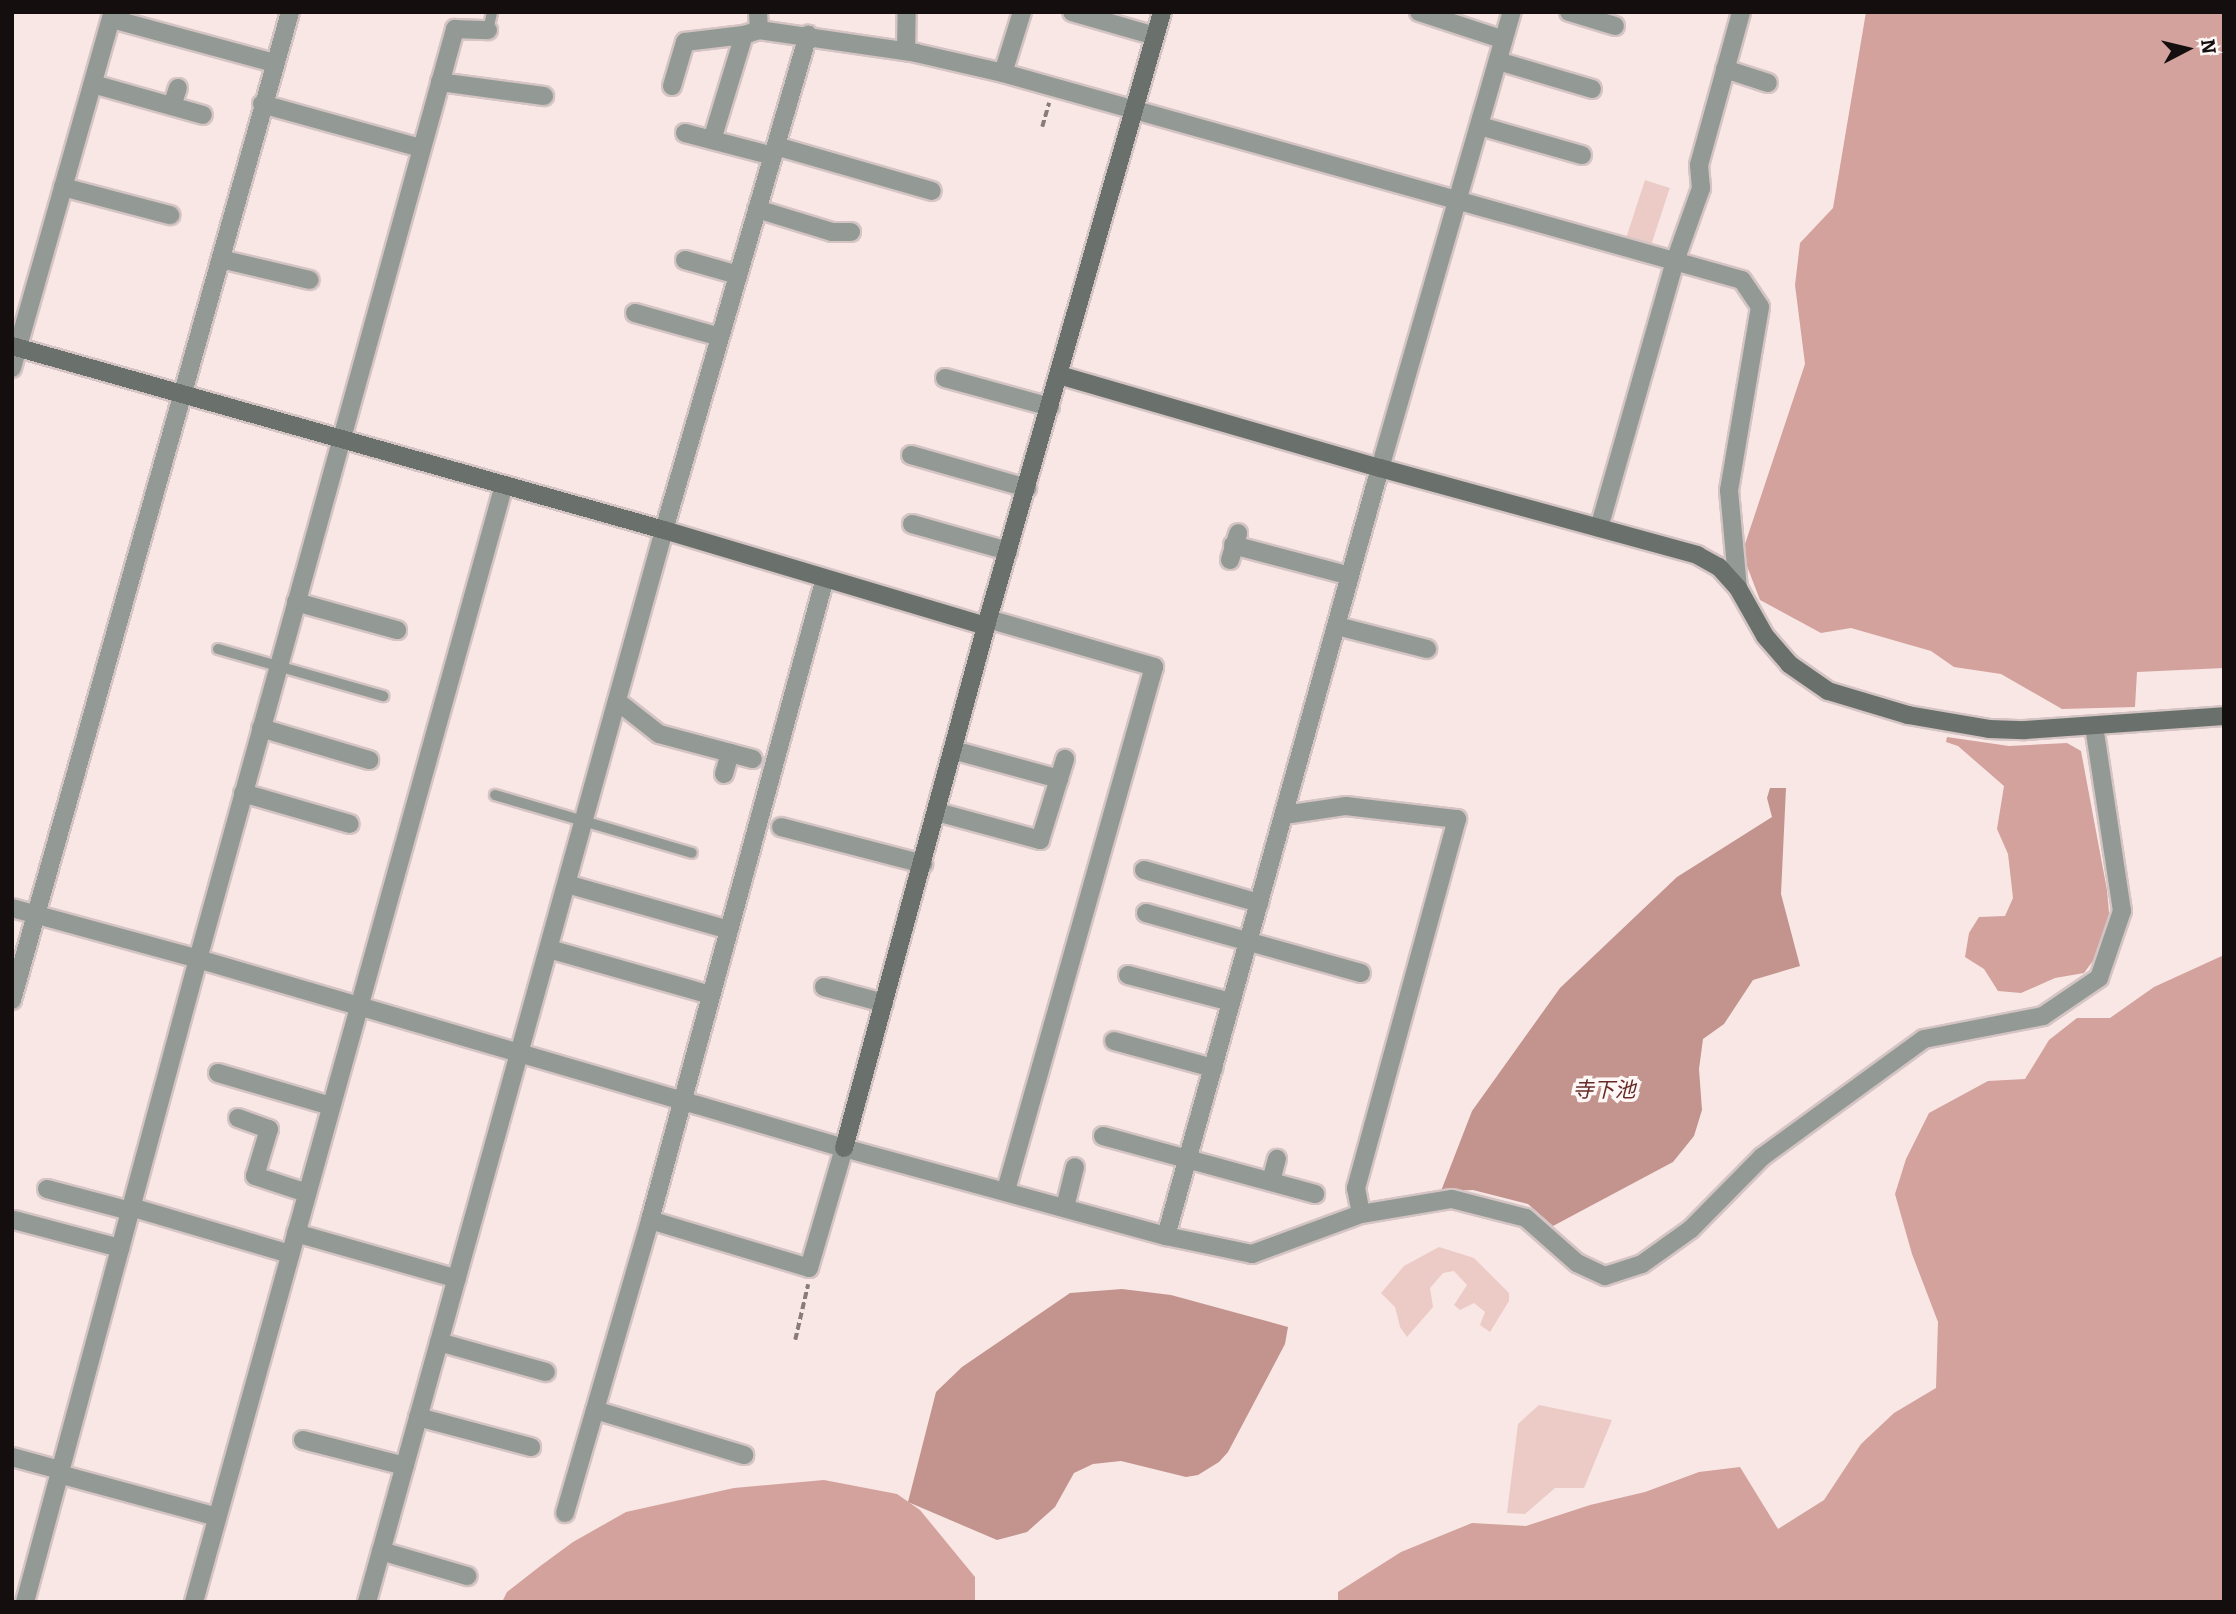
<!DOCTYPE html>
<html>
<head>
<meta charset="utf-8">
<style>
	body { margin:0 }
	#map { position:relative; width:2236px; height:1614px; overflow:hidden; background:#f8e7e5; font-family:Bitter,"Noto Sans JP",serif }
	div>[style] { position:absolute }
	.green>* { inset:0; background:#eccbc7; transform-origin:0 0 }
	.forest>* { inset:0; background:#d3a29d }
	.water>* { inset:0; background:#c3948e }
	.path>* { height:3.5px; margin-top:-1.75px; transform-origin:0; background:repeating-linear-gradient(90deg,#887c7b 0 7px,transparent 0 10.5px) }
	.roads { filter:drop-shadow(2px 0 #d4c4c3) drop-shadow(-2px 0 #d4c4c3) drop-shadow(0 2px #d4c4c3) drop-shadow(0 -2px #d4c4c3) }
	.lane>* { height:10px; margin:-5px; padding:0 5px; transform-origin:5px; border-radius:5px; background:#939995 }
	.street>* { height:18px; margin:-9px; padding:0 9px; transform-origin:9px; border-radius:9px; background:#939995 }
	.secondary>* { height:18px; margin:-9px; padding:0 9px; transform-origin:9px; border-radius:9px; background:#6a716c }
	span { translate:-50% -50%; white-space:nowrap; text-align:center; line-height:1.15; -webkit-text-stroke:7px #fef7f6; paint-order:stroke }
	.water-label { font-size:21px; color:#672a26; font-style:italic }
	.frame { position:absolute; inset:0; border:14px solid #140f0e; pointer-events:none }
	.north { position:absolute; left:2152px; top:14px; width:70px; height:70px; -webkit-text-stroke:5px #fef7f6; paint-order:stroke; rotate:83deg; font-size:19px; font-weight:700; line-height:28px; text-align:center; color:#140f0e }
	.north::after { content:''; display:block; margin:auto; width:24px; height:32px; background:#140f0e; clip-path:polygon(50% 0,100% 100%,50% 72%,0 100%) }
</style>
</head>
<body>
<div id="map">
	<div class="green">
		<div style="left:1645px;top:180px;width:26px;height:65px;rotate:18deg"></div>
		<div style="clip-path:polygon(1439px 1247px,1474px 1258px,1509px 1293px,1509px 1301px,1490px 1332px,1480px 1325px,1485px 1312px,1474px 1303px,1460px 1310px,1454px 1305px,1467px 1285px,1454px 1271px,1443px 1273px,1430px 1288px,1433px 1307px,1407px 1337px,1400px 1327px,1395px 1307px,1381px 1293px,1404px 1266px)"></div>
		<div style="clip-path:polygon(1539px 1405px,1612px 1420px,1584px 1488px,1555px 1488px,1525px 1514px,1507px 1513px,1518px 1424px)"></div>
	</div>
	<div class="forest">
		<div style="clip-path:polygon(1866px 12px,2224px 12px,2224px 668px,2137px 672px,2135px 707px,2062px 709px,2001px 674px,1954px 667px,1931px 651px,1851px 628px,1821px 633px,1760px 600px,1742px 553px,1805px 364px,1795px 285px,1800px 243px,1833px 208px)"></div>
		<div style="clip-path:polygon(1947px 737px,2009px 746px,2067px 743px,2081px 751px,2107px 890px,2110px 923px,2098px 954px,2084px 973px,2055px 978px,2021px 993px,1998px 991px,1984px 969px,1965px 957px,1969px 933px,1979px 917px,2005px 916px,2013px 898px,2008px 854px,1997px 829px,2004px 786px,1958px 746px,1946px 742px)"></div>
		<div style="clip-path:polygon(2224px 955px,2224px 1602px,1338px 1602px,1338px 1592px,1401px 1552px,1472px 1523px,1526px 1526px,1590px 1505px,1645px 1492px,1699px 1472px,1740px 1467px,1778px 1529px,1824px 1500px,1861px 1444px,1894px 1413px,1936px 1388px,1938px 1322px,1912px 1254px,1895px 1194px,1906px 1159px,1929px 1113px,1988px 1081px,2025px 1079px,2049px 1040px,2077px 1018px,2110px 1018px,2154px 987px)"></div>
		<div style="clip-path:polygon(824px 1480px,897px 1494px,920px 1510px,975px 1577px,975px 1602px,502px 1602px,507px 1592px,539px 1567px,573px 1542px,626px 1512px,734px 1488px)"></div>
	</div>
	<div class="water">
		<div style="clip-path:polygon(1770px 788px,1786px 788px,1781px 894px,1800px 966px,1753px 980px,1724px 1024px,1703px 1039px,1699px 1069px,1702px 1110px,1694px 1136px,1673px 1162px,1553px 1226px,1528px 1204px,1473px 1190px,1441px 1191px,1472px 1111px,1560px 988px,1677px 877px,1772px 817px,1767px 798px)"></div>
		<div style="clip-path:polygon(1122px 1289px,1171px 1295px,1288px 1327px,1285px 1344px,1228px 1452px,1219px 1462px,1198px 1475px,1186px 1477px,1121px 1461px,1093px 1464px,1074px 1473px,1055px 1507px,1027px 1532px,997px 1540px,908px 1502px,936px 1392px,962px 1367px,1070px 1293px)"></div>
	</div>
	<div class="path">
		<div style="left:1042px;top:127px;width:25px;rotate:-74deg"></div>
		<div style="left:795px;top:1340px;width:57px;rotate:-76.9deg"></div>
	</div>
	<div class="roads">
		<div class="lane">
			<div style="left:488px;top:30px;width:18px;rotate:-77deg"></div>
			<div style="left:218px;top:649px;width:172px;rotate:15.9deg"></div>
			<div style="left:495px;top:795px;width:205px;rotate:16.4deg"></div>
		</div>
		<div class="street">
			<div style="left:758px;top:12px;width:18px;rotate:87deg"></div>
			<div style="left:759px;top:30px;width:159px;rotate:8.3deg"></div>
			<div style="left:916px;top:53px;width:89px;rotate:12.9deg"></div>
			<div style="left:1003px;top:73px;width:767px;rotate:15.65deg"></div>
			<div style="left:1742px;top:280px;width:32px;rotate:56deg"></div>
			<div style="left:1760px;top:307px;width:186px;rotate:99.6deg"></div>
			<div style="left:1729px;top:490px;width:98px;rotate:84.8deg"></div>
			<div style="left:1072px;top:12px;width:86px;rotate:16.1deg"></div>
			<div style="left:1419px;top:12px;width:89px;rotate:18.2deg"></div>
			<div style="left:1569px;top:12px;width:48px;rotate:16.9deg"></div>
			<div style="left:112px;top:19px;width:168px;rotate:15.2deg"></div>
			<div style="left:906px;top:51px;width:39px;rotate:-89deg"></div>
			<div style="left:1498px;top:61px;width:98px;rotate:16.6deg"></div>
			<div style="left:1725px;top:69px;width:45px;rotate:18deg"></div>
			<div style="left:1003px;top:73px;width:64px;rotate:-72.7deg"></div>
			<div style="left:440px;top:82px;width:105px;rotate:7.7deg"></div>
			<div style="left:93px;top:84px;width:114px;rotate:15.7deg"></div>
			<div style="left:672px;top:86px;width:46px;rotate:-73.5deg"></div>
			<div style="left:685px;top:42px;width:59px;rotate:-6.8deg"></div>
			<div style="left:744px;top:35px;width:16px;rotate:-18deg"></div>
			<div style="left:262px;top:104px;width:165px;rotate:15.5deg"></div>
			<div style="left:172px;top:106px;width:19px;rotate:-72deg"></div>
			<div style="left:1480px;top:126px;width:106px;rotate:15.9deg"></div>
			<div style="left:685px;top:133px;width:91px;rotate:14.6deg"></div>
			<div style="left:712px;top:140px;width:110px;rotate:-73.1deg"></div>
			<div style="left:776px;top:146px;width:162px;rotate:16.1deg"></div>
			<div style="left:63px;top:187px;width:111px;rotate:14.7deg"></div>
			<div style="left:757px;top:209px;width:78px;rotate:17deg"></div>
			<div style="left:832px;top:232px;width:19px"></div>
			<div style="left:221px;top:259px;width:91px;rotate:13.3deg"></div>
			<div style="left:685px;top:260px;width:55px;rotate:15.8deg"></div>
			<div style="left:635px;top:313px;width:88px;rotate:15.8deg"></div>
			<div style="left:12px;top:368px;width:370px;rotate:-74.2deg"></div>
			<div style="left:945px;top:378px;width:109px;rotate:15.4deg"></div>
			<div style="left:911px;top:455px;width:121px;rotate:15.9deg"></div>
			<div style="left:912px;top:524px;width:100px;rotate:15.7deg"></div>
			<div style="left:1599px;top:528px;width:274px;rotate:-74.1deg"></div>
			<div style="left:1674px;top:264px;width:81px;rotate:-70.4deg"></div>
			<div style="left:1701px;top:188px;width:23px;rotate:-95deg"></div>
			<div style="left:1699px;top:165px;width:159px;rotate:-74.6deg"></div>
			<div style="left:1233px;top:545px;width:121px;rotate:14.8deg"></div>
			<div style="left:1230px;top:560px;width:28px;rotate:-73deg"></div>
			<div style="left:296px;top:602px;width:105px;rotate:15.5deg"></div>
			<div style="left:988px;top:619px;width:173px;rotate:16.1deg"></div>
			<div style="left:1154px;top:667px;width:544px;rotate:105.8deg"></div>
			<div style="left:1337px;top:626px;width:93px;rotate:14.3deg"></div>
			<div style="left:617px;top:701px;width:53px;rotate:38.2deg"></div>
			<div style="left:659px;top:734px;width:97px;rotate:14.9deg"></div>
			<div style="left:261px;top:728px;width:113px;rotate:16.5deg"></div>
			<div style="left:953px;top:750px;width:110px;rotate:15.3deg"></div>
			<div style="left:724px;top:774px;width:22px;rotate:-74deg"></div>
			<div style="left:243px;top:793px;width:111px;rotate:16.2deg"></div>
			<div style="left:937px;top:812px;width:107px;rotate:15.2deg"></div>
			<div style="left:1040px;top:840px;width:85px;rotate:-72.8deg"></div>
			<div style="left:1284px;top:815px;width:63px;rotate:-8.3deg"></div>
			<div style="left:1346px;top:806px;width:112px;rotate:6.7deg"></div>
			<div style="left:1457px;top:819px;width:383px;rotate:105.3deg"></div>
			<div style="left:1356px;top:1188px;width:26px;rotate:79deg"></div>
			<div style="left:781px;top:827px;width:147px;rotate:14.6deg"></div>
			<div style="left:1144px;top:870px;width:120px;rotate:16deg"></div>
			<div style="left:567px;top:884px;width:162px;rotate:15.8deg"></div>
			<div style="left:12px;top:908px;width:193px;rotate:15.3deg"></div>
			<div style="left:198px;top:959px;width:673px;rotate:16.31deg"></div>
			<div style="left:844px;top:1148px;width:334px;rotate:15.3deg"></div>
			<div style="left:1166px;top:1236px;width:88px;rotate:11.8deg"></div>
			<div style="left:1252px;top:1254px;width:116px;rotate:-20.2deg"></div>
			<div style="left:1361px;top:1214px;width:92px;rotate:-9.4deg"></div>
			<div style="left:1452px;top:1199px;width:76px;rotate:14.4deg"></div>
			<div style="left:1526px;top:1218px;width:68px;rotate:41.4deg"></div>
			<div style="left:1577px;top:1263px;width:31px;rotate:25deg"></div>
			<div style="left:1605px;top:1276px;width:39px;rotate:-18deg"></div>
			<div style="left:1642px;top:1264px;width:60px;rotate:-35.5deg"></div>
			<div style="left:1691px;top:1229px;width:101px;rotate:-45.4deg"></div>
			<div style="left:1762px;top:1157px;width:200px;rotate:-36.1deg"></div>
			<div style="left:1924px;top:1039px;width:121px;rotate:-10.9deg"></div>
			<div style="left:2043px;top:1016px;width:68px;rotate:-34.2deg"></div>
			<div style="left:2099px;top:978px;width:71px;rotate:-71.1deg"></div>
			<div style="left:2122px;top:911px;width:187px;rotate:-98.6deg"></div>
			<div style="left:1146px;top:913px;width:223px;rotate:15.6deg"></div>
			<div style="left:549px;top:949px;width:160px;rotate:15.9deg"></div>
			<div style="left:1128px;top:975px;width:106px;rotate:14.7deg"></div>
			<div style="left:824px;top:987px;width:62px;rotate:14.9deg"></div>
			<div style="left:12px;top:1000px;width:1026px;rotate:-74.28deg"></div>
			<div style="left:1114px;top:1041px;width:103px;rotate:15.3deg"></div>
			<div style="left:218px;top:1073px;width:118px;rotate:16.3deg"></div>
			<div style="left:238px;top:1118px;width:33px;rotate:20deg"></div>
			<div style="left:269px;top:1129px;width:49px;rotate:106.6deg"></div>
			<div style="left:255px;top:1176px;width:55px;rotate:18.1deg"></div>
			<div style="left:1103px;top:1136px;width:220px;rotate:15.3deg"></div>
			<div style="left:1271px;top:1181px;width:23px;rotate:-75deg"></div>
			<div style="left:47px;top:1189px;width:86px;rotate:14.8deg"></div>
			<div style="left:131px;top:1207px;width:166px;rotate:16.5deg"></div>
			<div style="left:1065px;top:1207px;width:41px;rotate:-76deg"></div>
			<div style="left:14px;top:1220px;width:110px;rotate:14.8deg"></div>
			<div style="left:650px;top:1220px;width:166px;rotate:16.8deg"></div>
			<div style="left:809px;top:1268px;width:125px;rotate:-73.7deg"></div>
			<div style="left:296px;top:1233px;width:167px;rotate:15.9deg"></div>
			<div style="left:1166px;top:1236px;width:797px;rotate:-74.43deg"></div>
			<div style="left:1380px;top:468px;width:475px;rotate:-73.9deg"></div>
			<div style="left:439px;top:1342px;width:111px;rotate:15.7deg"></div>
			<div style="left:595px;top:1410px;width:156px;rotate:16.8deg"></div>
			<div style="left:418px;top:1417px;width:117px;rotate:14.9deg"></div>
			<div style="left:303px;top:1440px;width:105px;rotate:14.3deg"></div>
			<div style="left:12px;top:1457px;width:50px;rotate:15.2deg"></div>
			<div style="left:59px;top:1474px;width:164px;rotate:15.2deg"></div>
			<div style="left:565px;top:1513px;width:305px;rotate:-73.8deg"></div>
			<div style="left:650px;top:1220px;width:665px;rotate:-74.75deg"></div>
			<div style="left:381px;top:1551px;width:90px;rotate:16.2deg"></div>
			<div style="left:25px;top:1602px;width:666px;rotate:-74.94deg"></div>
			<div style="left:198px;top:959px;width:965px;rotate:-74.55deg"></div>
			<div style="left:455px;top:29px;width:33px;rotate:2deg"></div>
			<div style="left:194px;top:1602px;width:1159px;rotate:-74.49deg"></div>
			<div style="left:367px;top:1602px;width:1112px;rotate:-74.51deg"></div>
			<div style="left:664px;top:530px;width:516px;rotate:-73.78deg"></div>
		</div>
		<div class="secondary">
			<div style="left:12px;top:346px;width:677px;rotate:15.76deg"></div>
			<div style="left:664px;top:530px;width:336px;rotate:16.6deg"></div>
			<div style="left:1059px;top:375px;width:334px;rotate:16.2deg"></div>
			<div style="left:1380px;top:468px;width:329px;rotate:15.3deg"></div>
			<div style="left:1697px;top:555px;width:25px;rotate:29deg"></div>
			<div style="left:1719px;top:567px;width:28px;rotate:48deg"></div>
			<div style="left:1738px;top:588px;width:55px;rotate:60.6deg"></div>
			<div style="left:1765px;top:636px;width:37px;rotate:49deg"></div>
			<div style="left:1789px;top:664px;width:47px;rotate:34.7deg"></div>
			<div style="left:1828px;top:691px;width:84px;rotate:16.7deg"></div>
			<div style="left:1908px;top:715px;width:82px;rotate:9.8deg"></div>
			<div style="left:1989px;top:729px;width:36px;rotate:2deg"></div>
			<div style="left:2025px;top:730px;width:199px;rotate:-4deg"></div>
			<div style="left:844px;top:1148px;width:548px;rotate:-74.77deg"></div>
			<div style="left:988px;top:619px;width:631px;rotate:-74deg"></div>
		</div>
	</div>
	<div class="water-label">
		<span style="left:1604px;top:1090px">寺下池</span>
	</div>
	<div class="frame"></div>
	<div class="north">N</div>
</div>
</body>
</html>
